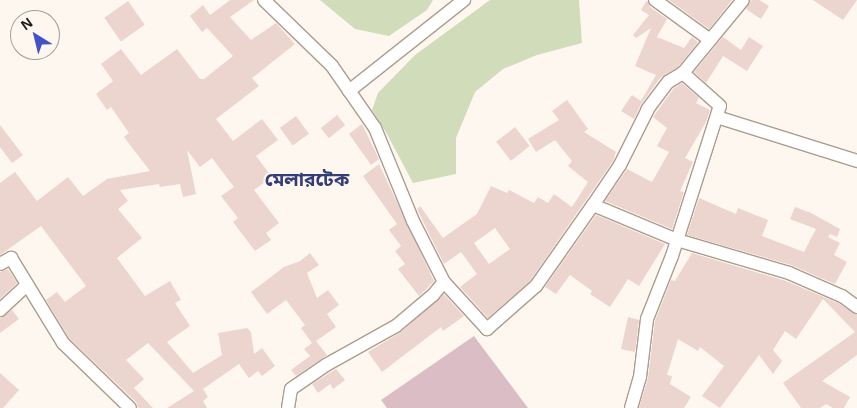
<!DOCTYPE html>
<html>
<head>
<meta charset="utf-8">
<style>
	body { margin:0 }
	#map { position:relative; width:857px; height:408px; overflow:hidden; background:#fef7f0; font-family:Helvetica,"Noto Sans Bengali",sans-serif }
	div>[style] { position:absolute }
	.green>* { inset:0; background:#dbbec5 }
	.water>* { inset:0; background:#d1dcbb }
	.building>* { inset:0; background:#ecd4cf; transform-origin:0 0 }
	.roads { filter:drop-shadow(1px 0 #ac9c8e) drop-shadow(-1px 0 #ac9c8e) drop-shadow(0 1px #ac9c8e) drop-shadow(0 -1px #ac9c8e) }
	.minor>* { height:12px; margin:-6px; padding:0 6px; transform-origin:6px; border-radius:6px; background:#fff }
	span { translate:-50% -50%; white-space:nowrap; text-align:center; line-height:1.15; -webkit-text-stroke:4.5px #fef7f0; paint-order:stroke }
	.quarter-label { font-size:19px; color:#333e79; font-weight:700 }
	.north { position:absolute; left:10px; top:10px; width:50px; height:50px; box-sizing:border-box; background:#fef7f0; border:1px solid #a69f99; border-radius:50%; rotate:324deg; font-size:14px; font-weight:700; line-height:20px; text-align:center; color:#211b16 }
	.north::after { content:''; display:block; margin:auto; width:18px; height:22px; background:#4352c6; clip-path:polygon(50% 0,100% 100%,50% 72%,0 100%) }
</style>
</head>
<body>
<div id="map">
	<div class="green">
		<div style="clip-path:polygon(474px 336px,528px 408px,387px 408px,381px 400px)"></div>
	</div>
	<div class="water">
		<div style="clip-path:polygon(320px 0,433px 0,427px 10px,389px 36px,355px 29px)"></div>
		<div style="clip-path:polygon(490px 0,579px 0,582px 43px,537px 55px,503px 69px,475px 92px,456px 138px,456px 174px,413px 183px,387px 134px,372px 110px,378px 93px,415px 55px)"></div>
	</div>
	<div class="building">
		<div style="clip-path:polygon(230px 0,254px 0,230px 17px,251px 40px,276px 23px,295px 44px,252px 78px,259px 86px,216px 119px,233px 141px,262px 119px,278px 140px,256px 156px,272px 177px,254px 190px,279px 223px,266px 233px,271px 240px,255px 251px,233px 222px,238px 218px,221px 196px,234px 187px,212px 158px,200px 167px,187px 150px,196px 194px,183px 197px,180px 184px,160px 187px,159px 184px,120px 190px,128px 201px,118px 209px,142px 238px,117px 258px,145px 296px,170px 281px,181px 300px,175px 303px,190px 326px,167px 342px,193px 373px,222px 355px,218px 333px,247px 328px,251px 332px,254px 354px,262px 348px,275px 366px,262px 376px,258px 371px,249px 378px,239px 364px,203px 389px,208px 397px,203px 401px,207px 408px,167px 408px,194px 391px,148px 343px,126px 360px,144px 379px,134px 388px,153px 408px,138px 408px,136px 402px,69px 338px,46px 300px,57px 292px,65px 302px,86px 286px,41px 226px,0 255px,0 183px,15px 172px,37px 201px,68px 177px,83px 196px,107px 179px,150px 171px,124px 137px,129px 133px,111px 107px,107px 110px,96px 94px,113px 81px,101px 64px,121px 49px,141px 75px,177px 49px,200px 79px,204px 79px,233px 56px,207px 28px,202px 32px,190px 16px,203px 5px,210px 15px)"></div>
		<div style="clip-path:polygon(647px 0,650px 7px,667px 19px,657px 37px,684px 48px,692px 37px,698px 42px,678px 67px,661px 77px,641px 104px,634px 119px,621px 111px,632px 95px,641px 101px,656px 75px,635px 66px,651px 28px,636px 38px,633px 35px,649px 15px,641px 10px)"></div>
		<div style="clip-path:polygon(669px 0,732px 0,709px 29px)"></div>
		<div style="clip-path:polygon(751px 0,759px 0,769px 6px,761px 19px,746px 9px)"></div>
		<div style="clip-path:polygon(813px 0,857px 0,843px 20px)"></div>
		<div style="left:128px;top:1px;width:29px;height:29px;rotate:55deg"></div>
		<div style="clip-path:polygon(723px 37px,741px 50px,749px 37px,763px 46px,747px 71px,723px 56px,706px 83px,694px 72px)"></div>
		<div style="clip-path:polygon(682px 83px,699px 98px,696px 103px,710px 110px,706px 122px,685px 158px,693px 162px,680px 191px,684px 192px,672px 229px,605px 201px,627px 169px,652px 182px,669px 152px,657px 146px,667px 128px,653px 117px,674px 88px)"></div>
		<div style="clip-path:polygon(evenodd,567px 100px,588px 129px,584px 132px,616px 152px,613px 161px,530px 281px,488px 318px,460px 287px,477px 274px,461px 252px,444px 264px,417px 209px,420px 206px,443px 238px,477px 214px,491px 186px,507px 193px,509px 190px,534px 203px,538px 197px,548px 203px,554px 194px,572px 207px,588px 182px,568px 166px,572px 161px,555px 140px,536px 152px,528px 139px,559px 120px,552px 111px,567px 100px,495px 228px,510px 249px,489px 264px,474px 243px,495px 228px)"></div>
		<div style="left:337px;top:115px;width:13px;height:21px;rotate:51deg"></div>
		<div style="left:296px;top:116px;width:22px;height:20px;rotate:54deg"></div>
		<div style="clip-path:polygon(362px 124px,379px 159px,371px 165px,349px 134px)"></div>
		<div style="clip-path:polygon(0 125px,23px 155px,12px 163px,0 147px)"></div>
		<div style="left:515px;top:127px;width:24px;height:24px;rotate:52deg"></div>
		<div style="clip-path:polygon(379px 164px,434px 281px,419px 296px,398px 269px,405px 264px,395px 251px,401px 246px,389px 230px,397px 224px,363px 176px)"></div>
		<div style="clip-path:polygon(699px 198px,736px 214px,738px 208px,768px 220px,762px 236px,804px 252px,816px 229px,790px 219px,795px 207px,811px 213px,840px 229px,837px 237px,830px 234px,828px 237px,840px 243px,834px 255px,847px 262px,835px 284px,791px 265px,687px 235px)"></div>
		<div style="clip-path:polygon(596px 215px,665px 244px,639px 286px,628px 279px,610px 307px,590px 294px,592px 291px,570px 275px,556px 294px,545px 287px)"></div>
		<div style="clip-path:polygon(310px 253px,319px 265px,307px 273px,317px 298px,328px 290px,339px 305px,327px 314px,336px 327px,316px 341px,327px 355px,296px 376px,291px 370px,310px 356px,304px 349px,312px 343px,301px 328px,305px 325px,286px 300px,267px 314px,251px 292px,284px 267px,300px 261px)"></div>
		<div style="clip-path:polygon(692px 253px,786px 281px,838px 303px,857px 315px,857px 355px,822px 381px,850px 397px,844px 408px,833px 408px,826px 404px,820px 408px,801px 408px,783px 383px,855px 332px,823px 299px,796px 339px,785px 331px,773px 350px,782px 361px,773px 374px,759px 355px,720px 408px,702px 396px,724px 366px,700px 347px,698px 351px,678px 339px,667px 375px,672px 376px,670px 384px,691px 397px,684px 408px,639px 408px,648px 378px,655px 321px,671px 280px,675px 281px)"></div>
		<div style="clip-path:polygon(8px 269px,17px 283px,0 299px,0 272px)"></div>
		<div style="clip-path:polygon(444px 294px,464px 316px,443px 331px,441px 327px,382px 372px,368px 352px,401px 332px)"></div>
		<div style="clip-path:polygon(12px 310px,19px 319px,0 333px,0 318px)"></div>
		<div style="clip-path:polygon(628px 317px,639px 320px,635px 352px,621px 349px)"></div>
		<div style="clip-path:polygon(336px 369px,345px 380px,333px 389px,330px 384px,318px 393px,312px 384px)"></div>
		<div style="clip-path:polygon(0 373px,19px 390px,3px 408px,0 408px)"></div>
	</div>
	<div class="roads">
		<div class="minor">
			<div style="left:264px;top:0;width:95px;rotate:44.1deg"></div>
			<div style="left:332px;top:66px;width:75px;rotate:55.3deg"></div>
			<div style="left:375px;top:128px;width:100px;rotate:67.8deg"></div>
			<div style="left:413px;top:221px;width:68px;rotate:63.1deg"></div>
			<div style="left:444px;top:282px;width:64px;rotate:47.5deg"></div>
			<div style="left:487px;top:329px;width:65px;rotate:-41.3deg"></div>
			<div style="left:536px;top:286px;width:99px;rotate:-54.9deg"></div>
			<div style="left:655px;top:0;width:68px;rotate:36deg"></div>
			<div style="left:683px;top:73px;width:17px;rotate:149deg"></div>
			<div style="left:668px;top:82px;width:34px;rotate:127deg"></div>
			<div style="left:648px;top:109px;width:63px;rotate:116.6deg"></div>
			<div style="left:620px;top:165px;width:48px;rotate:124deg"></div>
			<div style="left:593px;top:205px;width:91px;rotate:22.6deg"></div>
			<div style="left:677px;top:240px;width:117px;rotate:16.4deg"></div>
			<div style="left:789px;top:273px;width:58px;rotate:23.5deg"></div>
			<div style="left:842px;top:296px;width:19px;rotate:36deg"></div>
			<div style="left:349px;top:91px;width:147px;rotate:-38.4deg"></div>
			<div style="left:717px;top:117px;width:147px;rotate:17.4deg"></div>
			<div style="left:0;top:264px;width:13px;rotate:-29deg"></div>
			<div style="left:11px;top:258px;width:100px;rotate:58.5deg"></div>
			<div style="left:63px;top:343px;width:93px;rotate:44.1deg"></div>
			<div style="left:0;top:310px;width:37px;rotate:-43deg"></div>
			<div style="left:288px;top:408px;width:19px;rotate:-81deg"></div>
			<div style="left:291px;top:389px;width:42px;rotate:-34.4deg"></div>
			<div style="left:326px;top:365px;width:80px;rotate:-29.1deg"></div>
			<div style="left:396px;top:326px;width:48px;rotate:-40deg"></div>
			<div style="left:433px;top:295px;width:17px;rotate:-50deg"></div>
			<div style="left:631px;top:408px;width:32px;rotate:-74deg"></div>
			<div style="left:640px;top:377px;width:58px;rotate:-83.1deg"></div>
			<div style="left:647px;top:319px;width:68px;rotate:-68.4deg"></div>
			<div style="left:672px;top:256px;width:157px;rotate:-72.3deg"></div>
			<div style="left:720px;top:106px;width:50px;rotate:-138.3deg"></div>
			<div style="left:683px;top:73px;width:94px;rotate:-50.6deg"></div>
		</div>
	</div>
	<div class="quarter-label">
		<span style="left:307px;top:180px">মেলারটেক</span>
	</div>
	<div class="north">N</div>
</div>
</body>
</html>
